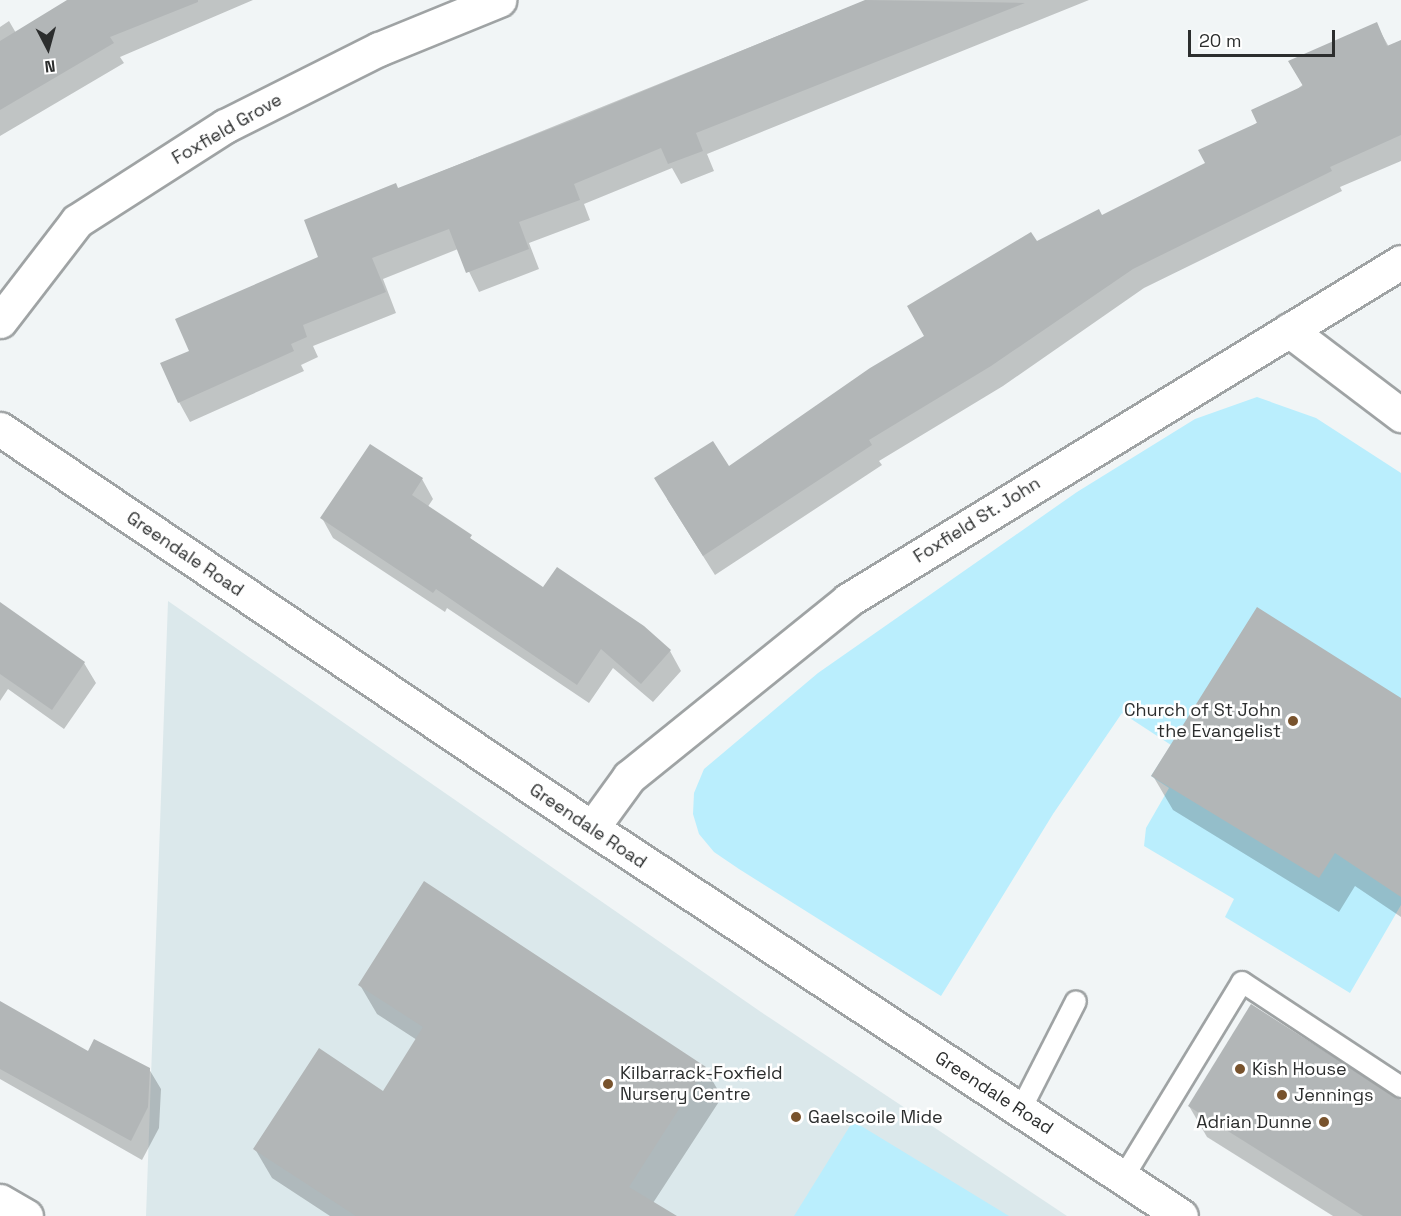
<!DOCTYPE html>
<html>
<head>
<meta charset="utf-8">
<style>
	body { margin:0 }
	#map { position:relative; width:1401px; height:1216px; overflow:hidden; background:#f1f5f6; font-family:"Space Grotesk",sans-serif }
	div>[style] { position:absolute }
	.built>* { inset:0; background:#dbe8eb }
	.green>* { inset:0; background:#baeefd }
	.shadow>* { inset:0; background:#0003 }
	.building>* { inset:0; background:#b2b6b7 }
	.roads { filter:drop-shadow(2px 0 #9fa3a4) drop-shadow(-2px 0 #9fa3a4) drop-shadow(0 2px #9fa3a4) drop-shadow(0 -2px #9fa3a4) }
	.lane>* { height:20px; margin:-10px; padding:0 10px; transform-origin:10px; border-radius:10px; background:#fff }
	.street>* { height:33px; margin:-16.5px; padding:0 16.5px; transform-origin:16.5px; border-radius:16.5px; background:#fff }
	.dots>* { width:16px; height:16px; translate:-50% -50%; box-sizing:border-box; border:3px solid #fff; border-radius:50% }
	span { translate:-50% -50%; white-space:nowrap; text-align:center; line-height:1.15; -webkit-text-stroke:5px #fff; paint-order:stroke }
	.street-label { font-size:18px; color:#2c2e2e }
	.poi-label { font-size:18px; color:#2c2e2e }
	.right { translate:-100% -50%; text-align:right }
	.left { translate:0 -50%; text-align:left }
	.north { position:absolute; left:18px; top:18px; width:60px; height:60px; -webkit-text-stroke:4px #fff; paint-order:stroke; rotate:174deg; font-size:16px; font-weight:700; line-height:24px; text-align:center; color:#2c2e2e }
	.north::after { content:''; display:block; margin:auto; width:21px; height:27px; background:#2c2e2e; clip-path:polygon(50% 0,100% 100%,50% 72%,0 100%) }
	.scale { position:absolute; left:1188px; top:30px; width:147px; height:27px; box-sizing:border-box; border:3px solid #2c2e2e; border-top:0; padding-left:8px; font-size:18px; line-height:21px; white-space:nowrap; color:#2c2e2e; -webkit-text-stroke:4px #fff; paint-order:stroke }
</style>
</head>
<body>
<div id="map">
	<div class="built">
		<div style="clip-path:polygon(168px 601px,761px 1012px,1067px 1216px,146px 1216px)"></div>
	</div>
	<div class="green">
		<div style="clip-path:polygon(1257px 397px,1316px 418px,1401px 473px,1401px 905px,1350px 993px,1225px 917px,1234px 899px,1144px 846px,1146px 828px,1169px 788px,1151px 776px,1171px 745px,1122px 713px,1053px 814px,941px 996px,739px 869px,714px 852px,699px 834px,693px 814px,694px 793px,704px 769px,818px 673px,1077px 492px,1195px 419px)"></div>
		<div style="clip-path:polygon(853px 1121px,1009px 1216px,794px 1216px)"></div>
	</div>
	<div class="shadow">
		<div style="clip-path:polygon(69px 0,253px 0,120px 57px,124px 63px,0 136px,0 27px,9px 21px,16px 33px)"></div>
		<div style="clip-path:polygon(867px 0,1089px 0,707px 154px,714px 171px,681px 184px,672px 168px,584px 204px,590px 220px,529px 243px,539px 269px,479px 292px,458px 249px,383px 279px,396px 313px,313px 346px,318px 357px,301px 365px,304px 371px,190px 422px,179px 402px,191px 352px,320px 257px,398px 189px)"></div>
		<div style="clip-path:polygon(1376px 24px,1389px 47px,1401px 42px,1401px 161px,1340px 187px,1342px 191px,1144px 288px,1003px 386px,879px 461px,882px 465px,715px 575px,667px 499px,728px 468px,926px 337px,1036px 243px,1102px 217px,1207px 164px)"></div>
		<div style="clip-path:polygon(422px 479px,433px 499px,427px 508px,544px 590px,670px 651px,681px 671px,653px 702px,613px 668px,589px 703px,447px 608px,445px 612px,333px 538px,322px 518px)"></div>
		<div style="clip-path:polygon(0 609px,84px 663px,96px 683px,64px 729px,8px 689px,0 701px)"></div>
		<div style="clip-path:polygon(1401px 699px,1401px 917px,1355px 886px,1339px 912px,1173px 810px,1153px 776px)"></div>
		<div style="clip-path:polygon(424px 883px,705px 1068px,722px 1097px,653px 1203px,675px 1216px,330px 1216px,272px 1178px,255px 1149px,383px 1093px,417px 1040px,377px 1014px,360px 985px)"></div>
		<div style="clip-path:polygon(0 1002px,89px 1053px,149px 1069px,161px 1089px,159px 1128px,142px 1160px,0 1079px)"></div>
		<div style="clip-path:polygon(1401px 1102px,1401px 1216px,1333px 1216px,1207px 1137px,1189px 1106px)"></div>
	</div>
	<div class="building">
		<div style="clip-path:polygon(67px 0,198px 0,198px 2px,110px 37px,114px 43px,0 110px,0 41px)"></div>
		<div style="clip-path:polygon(865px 0,1025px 3px,696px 133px,703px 151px,668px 164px,661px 148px,574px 184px,580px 200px,519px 222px,529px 249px,466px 273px,449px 229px,372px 258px,386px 292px,303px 325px,307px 337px,291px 344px,294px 351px,178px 403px,160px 363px,189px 351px,175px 319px,318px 257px,304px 220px,396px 183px,398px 188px,573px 120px)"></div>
		<div style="clip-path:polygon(1377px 22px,1387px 46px,1401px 40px,1401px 135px,1330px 167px,1332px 171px,1133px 269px,991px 366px,869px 440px,872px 445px,703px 556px,654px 478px,713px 441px,729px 466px,870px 368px,924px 336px,907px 306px,1031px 232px,1037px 241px,1099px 209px,1102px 215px,1205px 163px,1198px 150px,1257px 123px,1251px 110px,1303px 86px,1288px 61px)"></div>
		<div style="clip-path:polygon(370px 444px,423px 478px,412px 495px,472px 535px,470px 538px,543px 587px,557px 567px,644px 626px,671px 650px,641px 684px,601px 649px,577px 685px,436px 589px,433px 593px,320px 518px)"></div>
		<div style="clip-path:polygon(0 602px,85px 662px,52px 710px,0 674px)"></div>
		<div style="clip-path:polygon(1257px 607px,1401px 698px,1401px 897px,1335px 853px,1319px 878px,1151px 776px)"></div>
		<div style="clip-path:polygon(424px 881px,706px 1067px,629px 1187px,677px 1216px,356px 1216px,253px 1149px,319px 1048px,383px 1091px,423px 1027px,358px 985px)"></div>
		<div style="clip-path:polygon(0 1001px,88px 1051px,94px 1039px,150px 1068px,148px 1107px,131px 1141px,0 1069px)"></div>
		<div style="clip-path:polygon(1251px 1004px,1401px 1100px,1401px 1216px,1363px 1216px,1188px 1106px)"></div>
	</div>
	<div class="roads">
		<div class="lane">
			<div style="left:1020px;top:1111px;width:123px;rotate:-63deg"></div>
			<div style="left:1123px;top:1178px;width:229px;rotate:-58.7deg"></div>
			<div style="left:1242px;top:982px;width:191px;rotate:33.4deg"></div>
		</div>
		<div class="street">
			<div style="left:0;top:321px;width:126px;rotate:-52.4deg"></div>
			<div style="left:77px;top:221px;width:176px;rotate:-32.7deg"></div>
			<div style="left:225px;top:126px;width:172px;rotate:-26.6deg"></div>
			<div style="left:379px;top:49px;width:130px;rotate:-22.2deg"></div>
			<div style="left:1289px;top:330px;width:141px;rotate:37.2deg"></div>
			<div style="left:0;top:429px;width:714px;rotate:33.98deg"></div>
			<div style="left:592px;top:828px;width:705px;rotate:33.37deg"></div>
			<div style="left:592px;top:828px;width:63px;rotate:-54deg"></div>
			<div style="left:629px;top:777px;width:282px;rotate:-38.9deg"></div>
			<div style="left:848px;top:600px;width:648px;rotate:-31.43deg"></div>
			<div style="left:0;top:1201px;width:30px;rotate:30deg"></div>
		</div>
	</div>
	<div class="dots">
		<div style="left:1293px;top:721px;background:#78532d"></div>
		<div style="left:1240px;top:1069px;background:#78532d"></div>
		<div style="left:608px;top:1084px;background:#78532d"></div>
		<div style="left:1282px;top:1095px;background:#78532d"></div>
		<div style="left:796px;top:1117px;background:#78532d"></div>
		<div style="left:1324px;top:1122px;background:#78532d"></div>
	</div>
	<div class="street-label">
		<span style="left:227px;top:129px;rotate:-30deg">Foxfield Grove</span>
		<span style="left:977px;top:520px;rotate:-32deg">Foxfield St. John</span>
		<span style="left:185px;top:554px;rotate:34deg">Greendale Road</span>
		<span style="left:588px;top:826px;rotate:34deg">Greendale Road</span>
		<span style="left:994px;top:1093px;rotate:33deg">Greendale Road</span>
	</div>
	<div class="poi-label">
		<span class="right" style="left:1281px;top:721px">Church of St John<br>the Evangelist</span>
		<span class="left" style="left:1252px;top:1069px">Kish House</span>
		<span class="left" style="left:620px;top:1084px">Kilbarrack-Foxfield<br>Nursery Centre</span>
		<span class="left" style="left:1294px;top:1095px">Jennings</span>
		<span class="left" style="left:808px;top:1117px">Gaelscoile Mide</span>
		<span class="right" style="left:1312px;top:1122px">Adrian Dunne</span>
	</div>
	<div class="north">N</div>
	<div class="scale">20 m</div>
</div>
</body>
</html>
